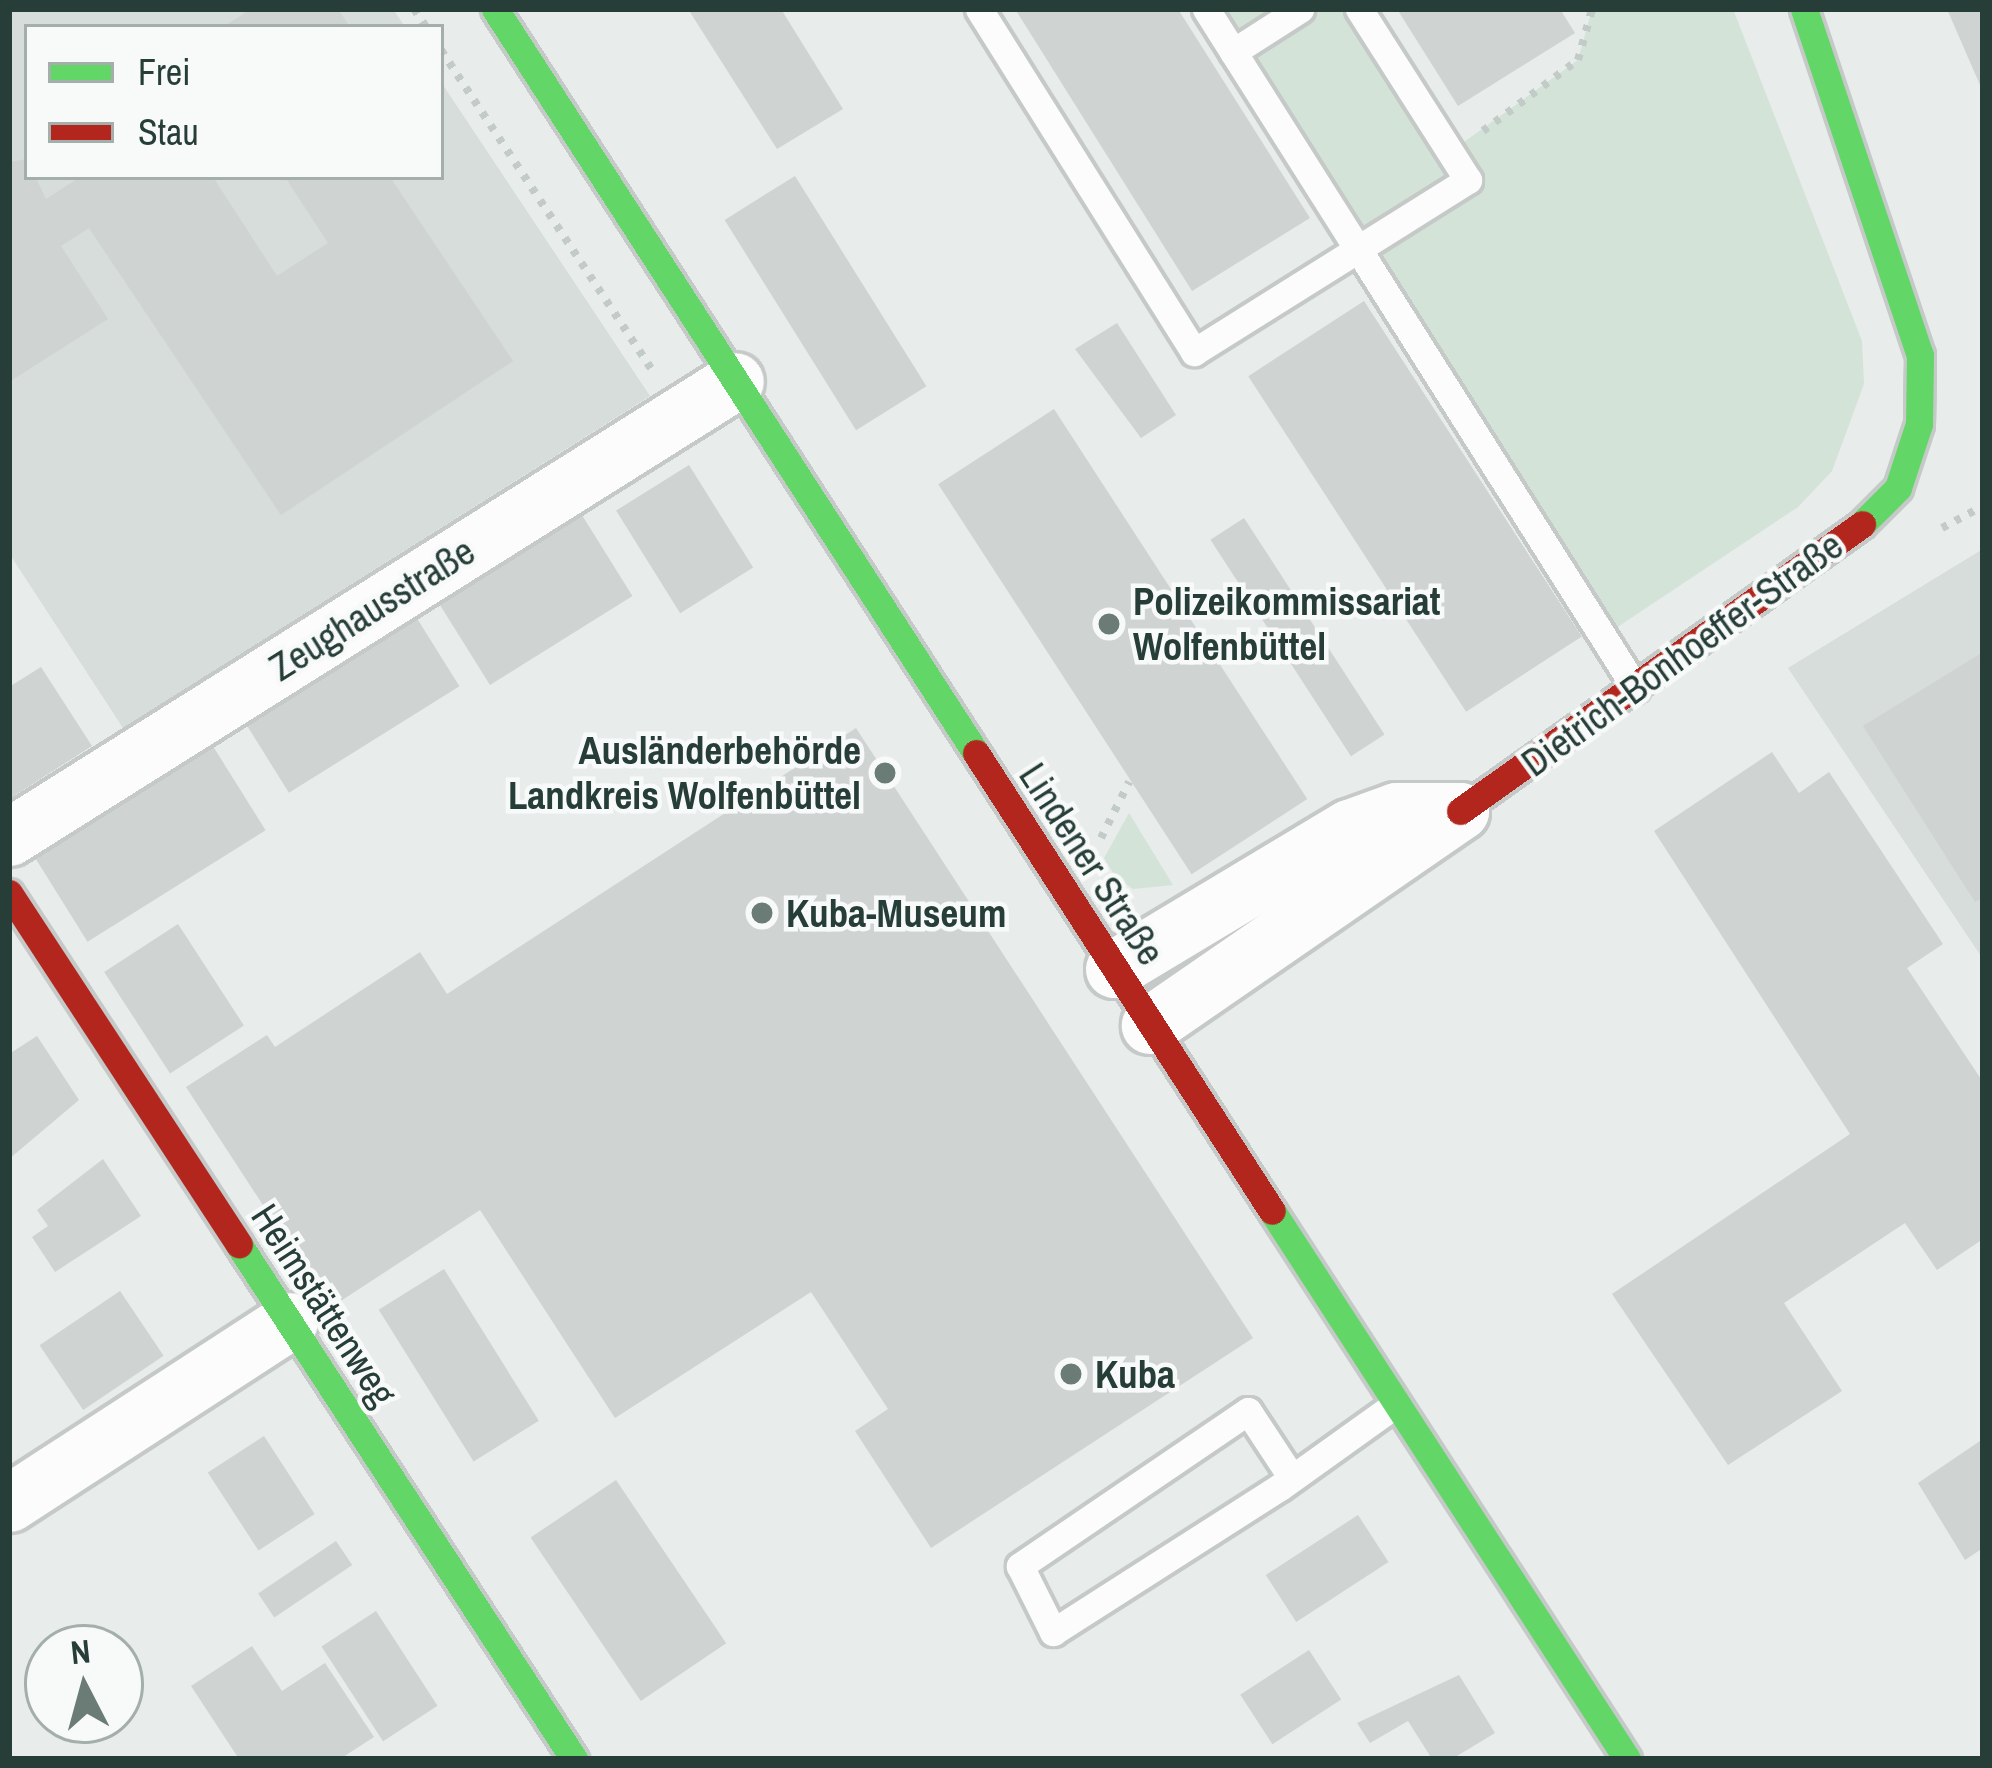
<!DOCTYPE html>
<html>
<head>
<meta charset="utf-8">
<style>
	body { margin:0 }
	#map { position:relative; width:1992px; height:1768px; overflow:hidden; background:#e8ecea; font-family:"Archivo Narrow",sans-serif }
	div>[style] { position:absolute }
	.built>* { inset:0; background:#d6ddda }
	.green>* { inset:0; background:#d3e3d8 }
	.building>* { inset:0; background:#cfd3d1; transform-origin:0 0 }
	.path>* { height:8px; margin-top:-4px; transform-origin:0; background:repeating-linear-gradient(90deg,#c3cbc8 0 6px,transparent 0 15px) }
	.roads { filter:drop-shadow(3px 0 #c5c9c7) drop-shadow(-3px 0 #c5c9c7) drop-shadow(0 3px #c5c9c7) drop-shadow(0 -3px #c5c9c7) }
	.lane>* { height:27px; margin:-13.5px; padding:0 13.5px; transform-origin:13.5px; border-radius:13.5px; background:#fcfcfc }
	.street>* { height:57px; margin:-28.5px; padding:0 28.5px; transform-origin:28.5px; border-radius:28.5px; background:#fcfcfc }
	.fast>* { height:27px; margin:-13.5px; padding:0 13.5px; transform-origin:13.5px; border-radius:13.5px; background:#63d668 }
	.jam>* { height:27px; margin:-13.5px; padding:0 13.5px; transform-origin:13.5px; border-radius:13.5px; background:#b3261e }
	.dots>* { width:33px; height:33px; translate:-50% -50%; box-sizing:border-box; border:6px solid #f7faf8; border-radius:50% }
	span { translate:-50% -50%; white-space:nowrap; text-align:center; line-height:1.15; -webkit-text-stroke:9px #f7faf8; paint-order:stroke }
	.poi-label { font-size:39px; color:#273e38; font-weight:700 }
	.left { translate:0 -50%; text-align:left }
	.right { translate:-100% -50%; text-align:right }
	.street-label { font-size:39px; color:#273e38 }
	.frame { position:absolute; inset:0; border:12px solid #273e38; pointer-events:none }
	.legend { position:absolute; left:24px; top:24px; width:420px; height:156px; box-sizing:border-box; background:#f7faf8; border:3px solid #a4afab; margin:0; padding:15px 21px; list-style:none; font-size:36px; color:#273e38 }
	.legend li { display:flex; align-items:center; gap:24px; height:60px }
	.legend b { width:60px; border:3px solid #a4afab }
	.north { position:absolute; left:24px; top:1624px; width:120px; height:120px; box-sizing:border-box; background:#f7faf8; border:3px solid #a4afab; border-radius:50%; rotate:354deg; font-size:33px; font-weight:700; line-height:48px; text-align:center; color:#273e38 }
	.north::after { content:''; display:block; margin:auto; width:42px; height:54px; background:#6b7b76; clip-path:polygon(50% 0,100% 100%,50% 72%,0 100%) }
</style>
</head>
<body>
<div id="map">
	<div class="built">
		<div style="clip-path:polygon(9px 9px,393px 9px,405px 27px,27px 27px,27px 177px,441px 177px,441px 82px,650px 396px,123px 728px,9px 553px)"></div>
		<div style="clip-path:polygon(1983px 549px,1983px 959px,1788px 668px)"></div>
	</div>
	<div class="green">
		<div style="clip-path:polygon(1206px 9px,1359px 9px,1450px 152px,1578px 60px,1592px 9px,1733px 9px,1862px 341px,1864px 384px,1832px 471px,1798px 507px,1604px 636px)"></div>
		<div style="clip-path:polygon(1129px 813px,1173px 885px,1133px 889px,1115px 876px,1104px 858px)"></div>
	</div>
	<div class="building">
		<div style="clip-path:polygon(251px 9px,338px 9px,350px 27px,223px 27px)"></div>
		<div style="clip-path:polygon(688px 9px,781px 9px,843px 109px,777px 149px)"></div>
		<div style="clip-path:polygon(1015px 9px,1178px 9px,1310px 218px,1192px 291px)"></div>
		<div style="clip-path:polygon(1397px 9px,1560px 9px,1575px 33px,1458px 106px)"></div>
		<div style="clip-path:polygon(1947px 9px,1983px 9px,1983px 92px)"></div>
		<div style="clip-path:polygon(27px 159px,46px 199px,80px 177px,213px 177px,277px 276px,328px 243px,285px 177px,390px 177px,513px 361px,281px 515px,89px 228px,61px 246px,108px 319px,9px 382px,9px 162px)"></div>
		<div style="left:795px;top:176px;width:248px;height:83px;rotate:58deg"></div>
		<div style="left:1364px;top:301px;width:400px;height:138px;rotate:57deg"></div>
		<div style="clip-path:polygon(1117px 323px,1176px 415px,1141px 438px,1075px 349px)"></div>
		<div style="left:1054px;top:409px;width:465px;height:138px;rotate:57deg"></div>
		<div style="left:689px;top:465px;width:121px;height:86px;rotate:58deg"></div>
		<div style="left:580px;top:512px;width:99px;height:168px;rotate:58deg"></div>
		<div style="left:1244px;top:518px;width:258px;height:40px;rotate:57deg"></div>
		<div style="left:408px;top:604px;width:97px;height:201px;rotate:58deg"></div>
		<div style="clip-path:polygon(1980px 654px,1983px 898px,1975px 902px,1863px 726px)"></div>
		<div style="clip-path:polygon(41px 667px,92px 746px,9px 799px,9px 687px)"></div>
		<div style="clip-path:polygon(856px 728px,1253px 1338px,931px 1548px,855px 1431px,888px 1409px,811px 1292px,615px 1418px,480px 1210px,330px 1308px,186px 1087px,267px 1035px,275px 1047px,420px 952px,447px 994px)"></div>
		<div style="left:211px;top:743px;width:103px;height:210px;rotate:58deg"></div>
		<div style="clip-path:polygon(1772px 752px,1799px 793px,1829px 772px,1943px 944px,1907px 968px,1983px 1082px,1983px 1239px,1937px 1270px,1905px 1223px,1784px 1303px,1842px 1391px,1728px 1465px,1612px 1294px,1850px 1134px,1654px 831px)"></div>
		<div style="left:178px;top:924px;width:121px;height:88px;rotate:57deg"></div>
		<div style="clip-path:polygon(37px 1036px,79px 1100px,9px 1159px,9px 1054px)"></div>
		<div style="clip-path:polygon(103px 1159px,141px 1216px,55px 1272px,32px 1237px,48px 1226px,37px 1210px)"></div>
		<div style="left:444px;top:1269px;width:179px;height:77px;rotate:58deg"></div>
		<div style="left:120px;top:1291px;width:78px;height:97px;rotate:56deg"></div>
		<div style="left:264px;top:1436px;width:93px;height:67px;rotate:57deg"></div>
		<div style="clip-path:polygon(1983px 1439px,1983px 1548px,1965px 1560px,1918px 1483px)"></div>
		<div style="left:616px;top:1480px;width:197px;height:103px;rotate:56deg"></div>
		<div style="left:1358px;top:1515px;width:56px;height:110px;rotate:57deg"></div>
		<div style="left:336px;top:1541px;width:29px;height:94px;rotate:56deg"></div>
		<div style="left:376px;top:1611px;width:113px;height:65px;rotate:57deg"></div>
		<div style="clip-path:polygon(252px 1646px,282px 1691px,325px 1663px,374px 1737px,340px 1759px,239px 1759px,191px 1686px)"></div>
		<div style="left:1309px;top:1650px;width:59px;height:82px;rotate:57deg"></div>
		<div style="clip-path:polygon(1459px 1675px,1495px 1733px,1452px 1759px,1432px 1759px,1408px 1721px,1370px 1743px,1357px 1723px)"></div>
	</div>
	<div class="path">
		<div style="left:414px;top:9px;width:22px;rotate:56deg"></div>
		<div style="left:441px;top:50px;width:383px;rotate:56.6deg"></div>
		<div style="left:1483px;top:131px;width:119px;rotate:-36.8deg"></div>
		<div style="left:1578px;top:60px;width:53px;rotate:-74.6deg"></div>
		<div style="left:1942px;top:528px;width:47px;rotate:-28.2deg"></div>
		<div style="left:1101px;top:838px;width:63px;rotate:-63.4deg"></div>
	</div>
	<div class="roads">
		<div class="lane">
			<div style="left:979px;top:9px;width:405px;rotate:57.9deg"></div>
			<div style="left:1194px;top:352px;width:194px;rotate:-32.1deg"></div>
			<div style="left:1358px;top:249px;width:520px;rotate:57.71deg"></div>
			<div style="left:1206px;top:9px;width:284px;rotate:57.7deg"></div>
			<div style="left:1358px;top:249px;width:130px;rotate:-32.1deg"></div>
			<div style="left:1468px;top:180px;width:203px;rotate:-122.5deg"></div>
			<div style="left:1233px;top:52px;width:80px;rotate:-32.7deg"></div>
			<div style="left:1292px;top:1478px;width:80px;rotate:-123.3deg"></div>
			<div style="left:1248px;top:1411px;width:276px;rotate:145.8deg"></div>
			<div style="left:1020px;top:1566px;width:74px;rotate:63.4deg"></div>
			<div style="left:1053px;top:1632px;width:269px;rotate:-32.6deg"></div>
			<div style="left:1280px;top:1487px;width:143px;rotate:-35.6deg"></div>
		</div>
		<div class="street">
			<div style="left:9px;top:837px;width:857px;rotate:-32.13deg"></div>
			<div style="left:1114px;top:969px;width:274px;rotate:-31deg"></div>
			<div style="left:1349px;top:828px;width:50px;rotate:-19.9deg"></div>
			<div style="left:1396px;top:811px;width:64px"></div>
			<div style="left:1460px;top:811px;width:377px;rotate:145.4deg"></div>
			<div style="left:9px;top:1503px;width:334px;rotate:-33deg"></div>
		</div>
		<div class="fast">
			<div style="left:495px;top:9px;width:886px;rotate:57.12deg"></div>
			<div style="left:1804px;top:9px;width:365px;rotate:71.5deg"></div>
			<div style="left:1920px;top:355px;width:69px;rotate:90.8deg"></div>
			<div style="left:1919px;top:424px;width:67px;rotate:108.2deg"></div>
			<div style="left:1898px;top:488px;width:51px;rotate:135deg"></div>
			<div style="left:1272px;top:1211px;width:653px;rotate:57.06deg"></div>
			<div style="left:239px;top:1245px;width:614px;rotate:56.91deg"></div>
		</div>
		<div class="jam">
			<div style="left:976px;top:753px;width:545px;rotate:57.13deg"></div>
			<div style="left:1460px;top:811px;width:494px;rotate:-35.5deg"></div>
			<div style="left:9px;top:893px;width:420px;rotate:56.8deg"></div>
		</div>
	</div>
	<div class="dots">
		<div style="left:1109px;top:624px;background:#6b7b76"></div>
		<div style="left:885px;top:773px;background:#6b7b76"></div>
		<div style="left:762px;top:913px;background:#6b7b76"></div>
		<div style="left:1071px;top:1374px;background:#6b7b76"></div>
	</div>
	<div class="poi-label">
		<span class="left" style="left:1133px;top:624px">Polizeikommissariat<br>Wolfenbüttel</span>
		<span class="right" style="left:861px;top:773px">Ausländerbehörde<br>Landkreis Wolfenbüttel</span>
		<span class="left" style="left:786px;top:913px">Kuba-Museum</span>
		<span class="left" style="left:1095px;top:1374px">Kuba</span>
	</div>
	<div class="street-label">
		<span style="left:372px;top:609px;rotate:-32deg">Zeughausstraße</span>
		<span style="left:1682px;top:654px;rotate:-36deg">Dietrich-Bonhoeffer-Straße</span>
		<span style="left:1092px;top:864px;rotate:57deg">Lindener Straße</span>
		<span style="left:324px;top:1305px;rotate:57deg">Heimstättenweg</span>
	</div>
	<div class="frame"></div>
	<ul class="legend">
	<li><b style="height:15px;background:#63d668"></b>Frei</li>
	<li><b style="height:15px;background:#b3261e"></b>Stau</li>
	</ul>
	<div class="north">N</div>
</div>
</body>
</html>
